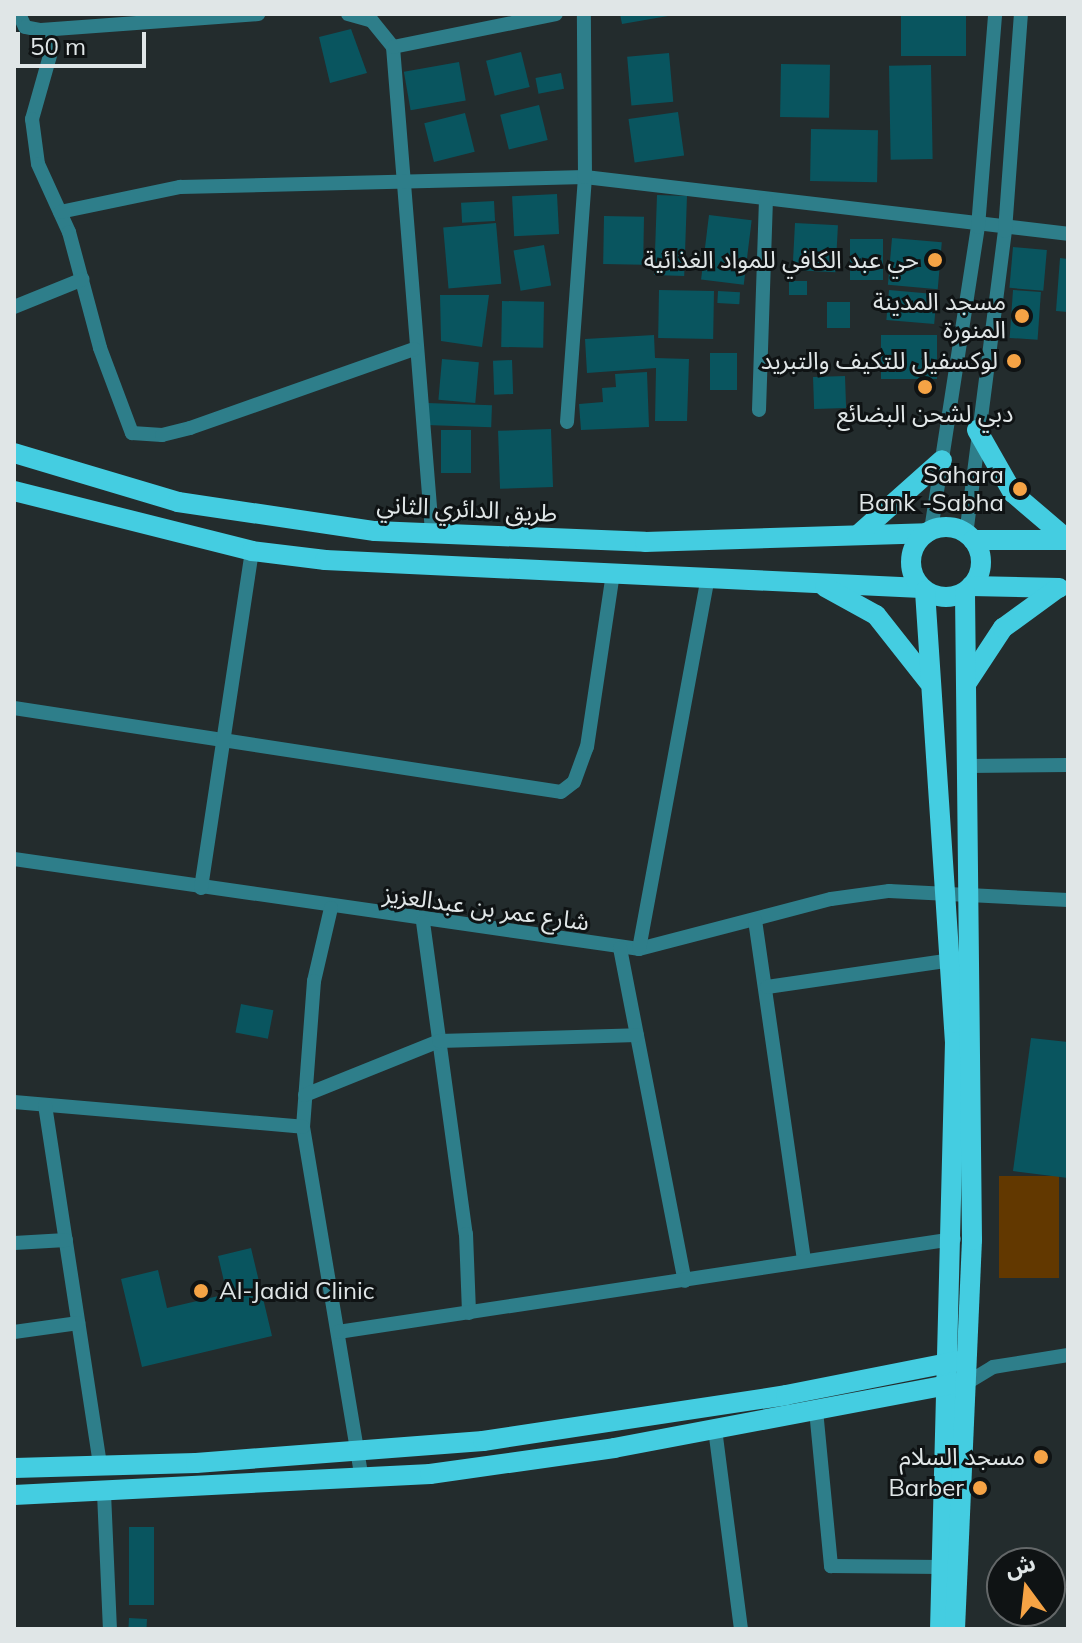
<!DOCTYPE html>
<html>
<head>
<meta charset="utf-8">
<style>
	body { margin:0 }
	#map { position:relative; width:1082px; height:1643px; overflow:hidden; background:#232c2d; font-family:Mulish,"Noto Sans Arabic",sans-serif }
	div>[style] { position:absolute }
	.green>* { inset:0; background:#623800; transform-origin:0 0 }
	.building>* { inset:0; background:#09555f; transform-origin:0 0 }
	.minor>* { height:14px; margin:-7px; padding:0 7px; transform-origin:7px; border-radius:7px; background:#2e7e8a }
	.primary>* { height:20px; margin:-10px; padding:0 10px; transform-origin:10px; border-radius:10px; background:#44cde1 }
	.primary>.ring { margin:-10px; padding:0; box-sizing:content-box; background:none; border:20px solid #44cde1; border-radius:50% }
	.dots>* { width:22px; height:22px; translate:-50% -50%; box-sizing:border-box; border:4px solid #0f1314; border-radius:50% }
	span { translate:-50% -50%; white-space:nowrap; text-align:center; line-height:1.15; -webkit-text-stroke:6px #0f1314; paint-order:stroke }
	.poi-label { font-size:24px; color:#e0e6e7 }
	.right { translate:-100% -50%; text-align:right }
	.left { translate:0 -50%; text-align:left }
	.street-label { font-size:24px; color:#e0e6e7 }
	.frame { position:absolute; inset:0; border:16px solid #e0e6e7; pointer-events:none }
	.north { position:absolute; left:986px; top:1547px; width:80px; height:80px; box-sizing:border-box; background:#0f1314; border:2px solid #636768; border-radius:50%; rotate:345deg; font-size:22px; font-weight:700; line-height:32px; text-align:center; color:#e0e6e7 }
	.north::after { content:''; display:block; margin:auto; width:28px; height:36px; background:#f5a345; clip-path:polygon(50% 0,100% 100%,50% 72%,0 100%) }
	.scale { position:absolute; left:16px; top:32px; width:130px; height:36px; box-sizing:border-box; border:4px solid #e0e6e7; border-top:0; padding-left:10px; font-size:24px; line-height:28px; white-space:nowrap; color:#e0e6e7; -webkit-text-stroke:6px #0f1314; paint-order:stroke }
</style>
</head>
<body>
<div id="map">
	<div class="green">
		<div style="left:999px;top:1176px;width:60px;height:102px"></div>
	</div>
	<div class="building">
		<div style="clip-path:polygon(620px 14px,668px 14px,668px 16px,622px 24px)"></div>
		<div style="left:901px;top:14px;width:65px;height:42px"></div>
		<div style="clip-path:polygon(351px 29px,367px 73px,330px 83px,319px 37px)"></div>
		<div style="left:521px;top:52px;width:36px;height:36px;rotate:76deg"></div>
		<div style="left:669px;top:53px;width:49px;height:42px;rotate:85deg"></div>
		<div style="left:459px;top:62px;width:39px;height:56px;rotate:80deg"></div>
		<div style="left:781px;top:64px;width:49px;height:53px;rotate:1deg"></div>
		<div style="left:931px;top:65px;width:94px;height:42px;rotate:89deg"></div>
		<div style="left:561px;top:73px;width:16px;height:26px;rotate:79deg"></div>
		<div style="left:539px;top:105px;width:36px;height:40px;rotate:76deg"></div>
		<div style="left:678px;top:112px;width:44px;height:50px;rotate:82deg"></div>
		<div style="left:465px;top:113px;width:40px;height:42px;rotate:76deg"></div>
		<div style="left:811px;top:129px;width:67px;height:52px;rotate:1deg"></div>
		<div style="left:557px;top:194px;width:40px;height:45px;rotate:87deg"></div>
		<div style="left:657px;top:195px;width:30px;height:80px;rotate:2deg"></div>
		<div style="left:494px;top:201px;width:20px;height:33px;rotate:87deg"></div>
		<div style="left:709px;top:215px;width:43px;height:65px;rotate:7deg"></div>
		<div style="left:604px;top:216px;width:40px;height:48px;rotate:1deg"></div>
		<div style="left:496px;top:223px;width:61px;height:53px;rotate:85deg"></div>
		<div style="left:795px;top:223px;width:43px;height:47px;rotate:3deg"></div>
		<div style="left:892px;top:238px;width:50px;height:47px;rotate:5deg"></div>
		<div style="left:850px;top:239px;width:33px;height:41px"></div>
		<div style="left:544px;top:245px;width:41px;height:31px;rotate:80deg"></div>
		<div style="left:1013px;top:247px;width:34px;height:41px;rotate:5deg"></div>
		<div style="clip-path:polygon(1060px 258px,1068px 259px,1068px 312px,1056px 311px)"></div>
		<div style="left:789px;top:281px;width:18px;height:14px"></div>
		<div style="left:659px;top:290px;width:55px;height:48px;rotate:1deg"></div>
		<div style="left:889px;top:290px;width:48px;height:30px;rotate:5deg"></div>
		<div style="left:1013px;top:290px;width:28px;height:48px;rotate:4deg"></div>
		<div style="left:718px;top:291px;width:22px;height:12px;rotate:3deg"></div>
		<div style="clip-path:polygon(440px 295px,489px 295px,482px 347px,441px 341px)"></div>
		<div style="left:502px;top:301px;width:42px;height:46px;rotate:1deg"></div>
		<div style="left:827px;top:302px;width:23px;height:26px"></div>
		<div style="clip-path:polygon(654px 335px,655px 358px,689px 359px,687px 421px,655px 421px,656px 368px,587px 373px,585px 339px)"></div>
		<div style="left:881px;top:335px;width:56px;height:44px"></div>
		<div style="left:710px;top:353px;width:27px;height:37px"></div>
		<div style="left:442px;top:359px;width:37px;height:41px;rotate:5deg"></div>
		<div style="left:512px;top:360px;width:34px;height:19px;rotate:88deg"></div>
		<div style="clip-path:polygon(647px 372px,649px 427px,581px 430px,579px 404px,603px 402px,602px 388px,616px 387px,615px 374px)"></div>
		<div style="left:845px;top:376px;width:32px;height:32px;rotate:88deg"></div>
		<div style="left:427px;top:403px;width:65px;height:22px;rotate:2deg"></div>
		<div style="left:551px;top:429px;width:58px;height:53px;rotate:88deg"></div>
		<div style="left:441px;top:430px;width:30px;height:43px"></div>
		<div style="left:241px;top:1004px;width:33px;height:29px;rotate:11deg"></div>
		<div style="clip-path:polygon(1031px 1038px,1068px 1042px,1068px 1178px,1013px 1171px)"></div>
		<div style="clip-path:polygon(251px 1248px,272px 1336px,142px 1367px,121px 1279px,158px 1270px,167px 1308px,227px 1294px,218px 1256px)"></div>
		<div style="left:129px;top:1527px;width:25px;height:78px"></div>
		<div style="left:129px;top:1618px;width:18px;height:11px;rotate:3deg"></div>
	</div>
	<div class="minor">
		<div style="left:19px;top:14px;width:14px;rotate:65deg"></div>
		<div style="left:25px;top:27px;width:16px;rotate:11deg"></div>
		<div style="left:41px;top:30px;width:218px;rotate:-4.2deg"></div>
		<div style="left:348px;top:14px;width:25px;rotate:16deg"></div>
		<div style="left:372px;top:21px;width:33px;rotate:51deg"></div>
		<div style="left:393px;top:47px;width:490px;rotate:85.4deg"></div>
		<div style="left:41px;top:30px;width:24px;rotate:66deg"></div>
		<div style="left:51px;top:52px;width:70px;rotate:105.8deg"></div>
		<div style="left:32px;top:119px;width:45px;rotate:82.4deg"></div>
		<div style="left:38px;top:164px;width:75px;rotate:65.5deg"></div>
		<div style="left:69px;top:232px;width:120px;rotate:75deg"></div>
		<div style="left:100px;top:348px;width:91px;rotate:69.4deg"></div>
		<div style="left:132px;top:433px;width:30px;rotate:4deg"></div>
		<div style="left:162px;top:435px;width:29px;rotate:-14deg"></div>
		<div style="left:190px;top:428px;width:238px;rotate:-19.4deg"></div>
		<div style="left:393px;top:47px;width:166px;rotate:-11.4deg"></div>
		<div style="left:60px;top:212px;width:123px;rotate:-11.8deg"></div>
		<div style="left:180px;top:187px;width:405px;rotate:-1.4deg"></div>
		<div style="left:585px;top:177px;width:486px;rotate:6.7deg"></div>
		<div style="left:14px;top:307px;width:74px;rotate:-22.1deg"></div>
		<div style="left:759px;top:410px;width:210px;rotate:-88.1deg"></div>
		<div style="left:567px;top:422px;width:246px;rotate:-85.8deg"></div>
		<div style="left:585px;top:177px;width:163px;rotate:-90.4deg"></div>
		<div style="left:931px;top:530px;width:307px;rotate:-81.2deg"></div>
		<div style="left:978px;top:227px;width:214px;rotate:-85.4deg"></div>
		<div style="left:966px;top:535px;width:306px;rotate:-82.7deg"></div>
		<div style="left:1005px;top:231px;width:218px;rotate:-85.8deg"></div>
		<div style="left:14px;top:708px;width:553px;rotate:8.73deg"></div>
		<div style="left:561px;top:792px;width:16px;rotate:-38deg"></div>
		<div style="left:574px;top:782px;width:37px;rotate:-70deg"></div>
		<div style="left:587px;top:747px;width:176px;rotate:-81.5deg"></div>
		<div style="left:967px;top:766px;width:101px;rotate:-0.6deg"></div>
		<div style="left:14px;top:859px;width:631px;rotate:8.19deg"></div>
		<div style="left:639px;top:949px;width:198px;rotate:-14.6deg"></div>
		<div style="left:831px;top:899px;width:59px;rotate:-7.9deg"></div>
		<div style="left:889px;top:891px;width:179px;rotate:2.9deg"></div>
		<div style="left:201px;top:888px;width:341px;rotate:-81.4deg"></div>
		<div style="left:331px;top:908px;width:75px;rotate:103.1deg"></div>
		<div style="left:314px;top:981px;width:146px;rotate:94.3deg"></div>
		<div style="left:303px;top:1127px;width:357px;rotate:80.5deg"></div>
		<div style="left:755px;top:920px;width:342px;rotate:81.8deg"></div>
		<div style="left:423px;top:922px;width:315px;rotate:82.2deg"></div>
		<div style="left:466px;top:1234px;width:79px;rotate:87.8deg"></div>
		<div style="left:620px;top:948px;width:339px;rotate:79deg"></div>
		<div style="left:639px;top:949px;width:378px;rotate:-79.5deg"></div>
		<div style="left:767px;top:987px;width:187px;rotate:-8.3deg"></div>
		<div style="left:305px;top:1095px;width:144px;rotate:-21.9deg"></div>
		<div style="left:439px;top:1041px;width:198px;rotate:-1.7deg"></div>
		<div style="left:14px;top:1102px;width:290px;rotate:4.9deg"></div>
		<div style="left:45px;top:1105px;width:365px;rotate:81.3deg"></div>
		<div style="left:14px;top:1243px;width:52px;rotate:-3.3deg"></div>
		<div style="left:14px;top:1332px;width:65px;rotate:-8deg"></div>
		<div style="left:338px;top:1332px;width:623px;rotate:-8.59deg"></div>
		<div style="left:970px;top:1381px;width:27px;rotate:-31deg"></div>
		<div style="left:993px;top:1367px;width:76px;rotate:-9.1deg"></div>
		<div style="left:816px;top:1410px;width:157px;rotate:84.5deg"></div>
		<div style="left:831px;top:1566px;width:111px;rotate:0.5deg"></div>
		<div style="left:715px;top:1429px;width:202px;rotate:82.6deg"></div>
		<div style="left:104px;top:1493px;width:136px;rotate:87.5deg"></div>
	</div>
	<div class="primary">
		<div style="left:977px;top:430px;width:73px;rotate:60.3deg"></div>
		<div style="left:1013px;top:493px;width:72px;rotate:40.5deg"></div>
		<div style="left:14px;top:453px;width:171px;rotate:16.6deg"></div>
		<div style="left:178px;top:502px;width:199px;rotate:8.4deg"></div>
		<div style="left:375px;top:531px;width:270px;rotate:2.3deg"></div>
		<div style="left:645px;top:542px;width:281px;rotate:-1.8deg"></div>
		<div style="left:14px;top:491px;width:245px;rotate:14.1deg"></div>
		<div style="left:252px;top:551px;width:74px;rotate:7deg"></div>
		<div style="left:325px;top:560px;width:597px;rotate:2.69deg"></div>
		<div class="ring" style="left:911px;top:527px;width:50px;height:50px"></div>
		<div style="left:859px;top:534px;width:111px;rotate:-41.7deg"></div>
		<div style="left:973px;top:540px;width:95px"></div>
		<div style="left:971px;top:586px;width:88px;rotate:1.3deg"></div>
		<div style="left:825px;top:587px;width:58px;rotate:28.8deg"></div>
		<div style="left:876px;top:615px;width:85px;rotate:51.7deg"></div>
		<div style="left:925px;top:591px;width:452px;rotate:86.2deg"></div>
		<div style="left:955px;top:1042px;width:587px;rotate:91.46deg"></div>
		<div style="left:968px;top:681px;width:64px;rotate:-56.6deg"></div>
		<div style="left:1003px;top:628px;width:68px;rotate:-36deg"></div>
		<div style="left:14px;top:1468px;width:182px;rotate:-1.6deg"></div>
		<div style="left:196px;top:1463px;width:288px;rotate:-4.4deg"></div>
		<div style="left:483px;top:1441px;width:306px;rotate:-8.6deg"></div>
		<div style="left:786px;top:1395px;width:174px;rotate:-11.2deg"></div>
		<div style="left:14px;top:1495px;width:417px;rotate:-2.9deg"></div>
		<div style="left:430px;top:1474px;width:186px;rotate:-8deg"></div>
		<div style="left:614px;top:1448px;width:349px;rotate:-10.7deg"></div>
		<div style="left:955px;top:1629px;width:389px;rotate:-87.5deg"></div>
		<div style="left:972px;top:1240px;width:648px;rotate:-90.62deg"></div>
	</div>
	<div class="dots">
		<div style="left:935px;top:260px;background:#f5a345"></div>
		<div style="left:1022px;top:316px;background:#f5a345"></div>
		<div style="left:1014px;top:361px;background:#f5a345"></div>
		<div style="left:925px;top:387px;background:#f5a345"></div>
		<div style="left:1020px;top:489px;background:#f5a345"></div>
		<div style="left:201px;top:1291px;background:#f5a345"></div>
		<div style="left:1041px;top:1457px;background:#f5a345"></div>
		<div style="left:980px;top:1488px;background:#f5a345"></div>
	</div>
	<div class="poi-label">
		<span class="right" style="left:919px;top:260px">حي عبد الكافي للمواد الغذائية</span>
		<span class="right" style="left:1006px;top:316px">مسجد المدينة<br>المنورة</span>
		<span class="right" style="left:998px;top:361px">لوكسفيل للتكيف والتبريد</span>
		<span style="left:925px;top:414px">دبي لشحن البضائع</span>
		<span class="right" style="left:1004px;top:489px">Sahara<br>Bank -Sabha</span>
		<span class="left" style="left:219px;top:1291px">Al-Jadid Clinic</span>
		<span class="right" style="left:1025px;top:1457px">مسجد السلام</span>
		<span class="right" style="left:964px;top:1488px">Barber</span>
	</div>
	<div class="street-label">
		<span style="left:467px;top:509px;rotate:3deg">طريق الدائري الثاني</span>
		<span style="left:486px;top:908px;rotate:8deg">شارع عمر بن عبدالعزيز</span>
	</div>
	<div class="frame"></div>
	<div class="north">ش</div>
	<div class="scale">50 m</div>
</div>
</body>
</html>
